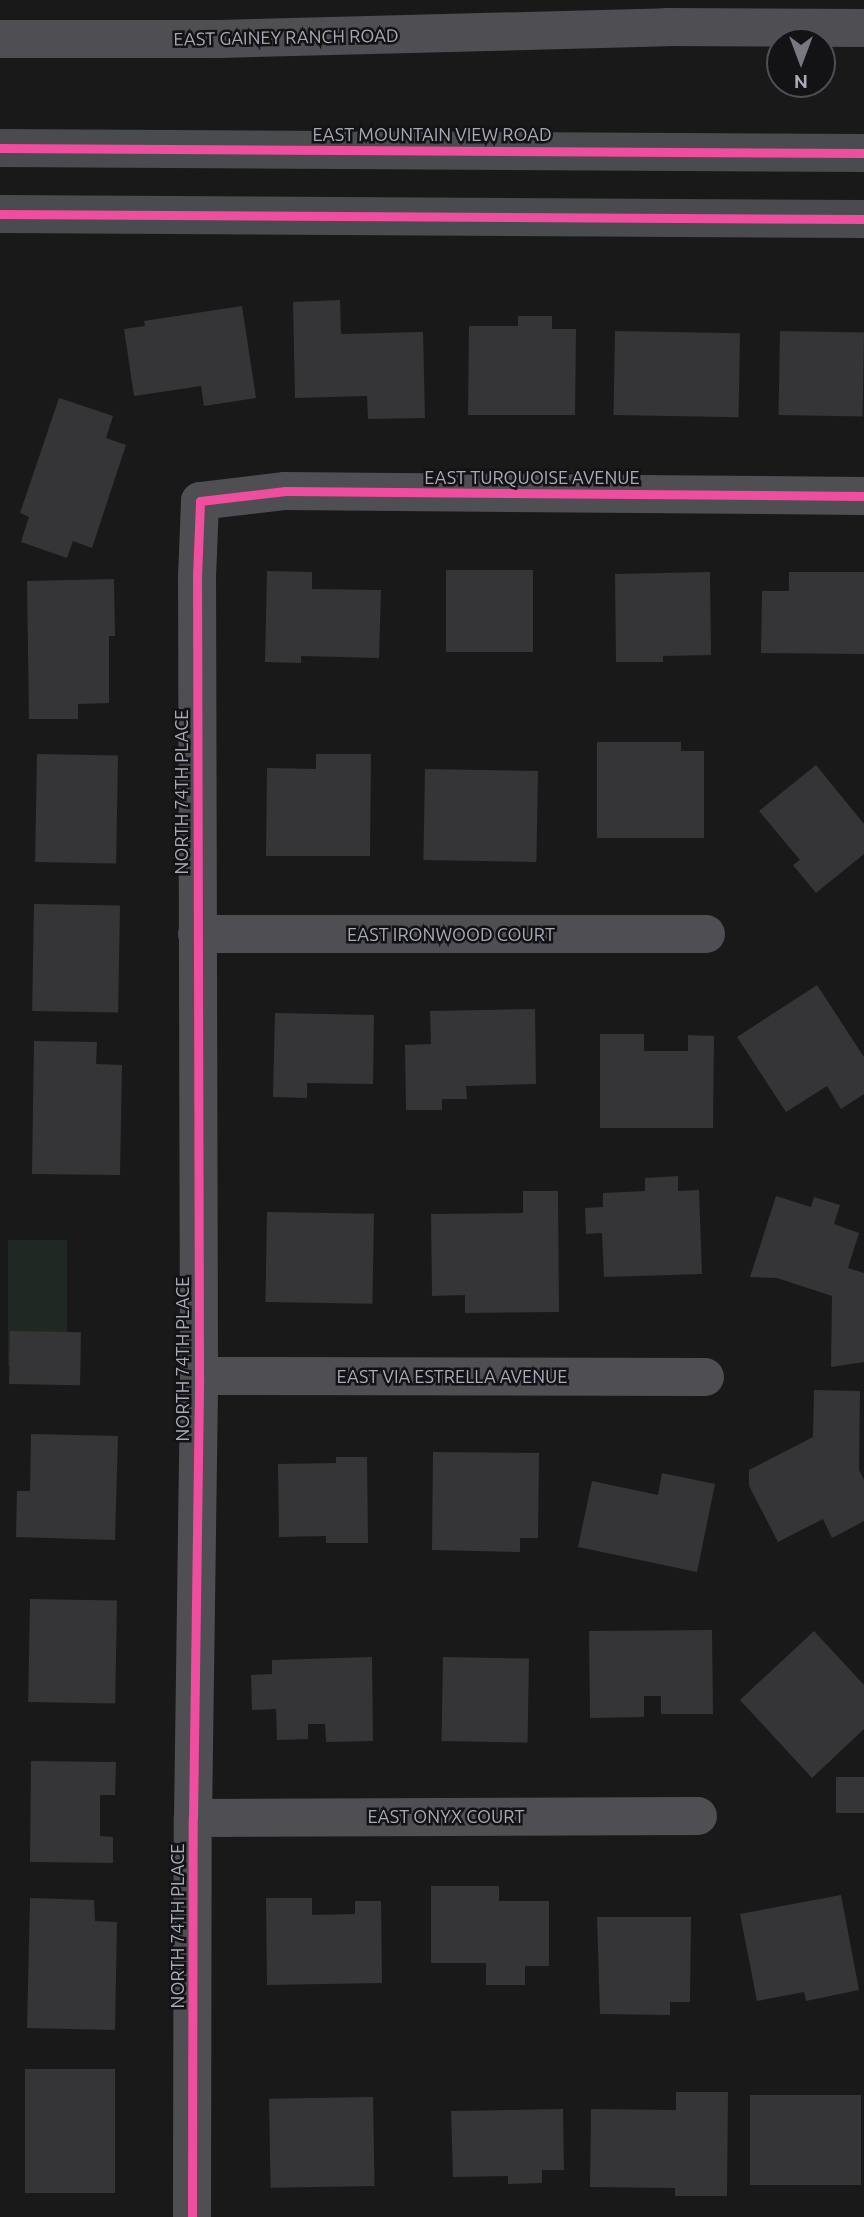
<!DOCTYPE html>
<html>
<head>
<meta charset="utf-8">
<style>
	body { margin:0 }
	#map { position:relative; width:864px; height:2217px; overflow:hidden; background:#191919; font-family:Ubuntu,sans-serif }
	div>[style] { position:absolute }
	.green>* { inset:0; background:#202823; transform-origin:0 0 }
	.building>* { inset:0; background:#353537; transform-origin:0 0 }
	.minor>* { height:38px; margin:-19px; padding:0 19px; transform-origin:19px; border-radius:19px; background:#4f4e53 }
	.major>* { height:38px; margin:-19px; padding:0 19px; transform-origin:19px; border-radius:19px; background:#4a4b4f }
	.cycleway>* { height:9px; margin:-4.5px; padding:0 4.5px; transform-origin:4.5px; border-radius:4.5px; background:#ef4d9e }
	span { translate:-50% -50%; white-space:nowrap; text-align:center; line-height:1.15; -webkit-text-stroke:5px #131315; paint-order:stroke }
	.street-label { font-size:18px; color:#a9abba }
	.north { position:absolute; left:766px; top:28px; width:70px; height:70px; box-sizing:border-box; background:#131315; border:2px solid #4f5057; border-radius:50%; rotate:180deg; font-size:19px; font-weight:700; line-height:28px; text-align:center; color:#a9abba }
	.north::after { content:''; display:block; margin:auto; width:24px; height:32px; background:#777882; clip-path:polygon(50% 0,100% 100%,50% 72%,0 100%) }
</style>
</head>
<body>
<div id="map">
	<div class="green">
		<div style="left:8px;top:1240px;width:59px;height:126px"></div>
	</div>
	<div class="building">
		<div style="clip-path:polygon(340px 300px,341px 334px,423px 332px,425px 418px,368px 419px,367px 396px,295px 398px,293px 302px)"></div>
		<div style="clip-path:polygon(242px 306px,256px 398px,204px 406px,201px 386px,134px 396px,124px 329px,145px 326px,144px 321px)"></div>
		<div style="clip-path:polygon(518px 316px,552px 316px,552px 329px,576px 329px,575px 415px,468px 415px,469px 326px,518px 326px)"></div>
		<div style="left:615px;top:331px;width:125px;height:84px;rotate:1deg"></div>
		<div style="left:780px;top:331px;width:84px;height:84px;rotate:1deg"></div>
		<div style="clip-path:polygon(59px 398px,113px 416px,106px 438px,126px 445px,92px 548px,73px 541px,67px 558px,21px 542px,29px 517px,20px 513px)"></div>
		<div style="left:446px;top:570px;width:87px;height:82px"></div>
		<div style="clip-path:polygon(267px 571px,312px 572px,312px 589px,381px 590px,379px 658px,301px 656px,301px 663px,265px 662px)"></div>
		<div style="clip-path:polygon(710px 572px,711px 655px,663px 656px,663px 662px,616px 662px,615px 574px)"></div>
		<div style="clip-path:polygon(789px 572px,864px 572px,864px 654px,761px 653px,762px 591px,789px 591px)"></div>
		<div style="clip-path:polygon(114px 579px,115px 636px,109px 636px,109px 703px,78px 704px,78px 719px,29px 719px,27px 581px)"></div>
		<div style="clip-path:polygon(597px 742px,681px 742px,681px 751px,704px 751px,704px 838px,597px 838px)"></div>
		<div style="left:37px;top:754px;width:81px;height:108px;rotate:1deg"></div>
		<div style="clip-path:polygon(316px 754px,371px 754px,370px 856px,266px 856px,267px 768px,316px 769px)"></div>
		<div style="clip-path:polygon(816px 765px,864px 824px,864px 854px,816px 893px,793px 865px,800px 860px,759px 811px)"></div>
		<div style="left:425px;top:769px;width:113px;height:91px;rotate:1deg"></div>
		<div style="left:34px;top:904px;width:86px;height:107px;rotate:1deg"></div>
		<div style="clip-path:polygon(817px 985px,864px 1057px,864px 1094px,841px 1109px,827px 1086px,786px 1112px,737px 1037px)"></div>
		<div style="clip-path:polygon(535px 1009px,536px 1084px,466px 1086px,467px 1099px,442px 1099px,442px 1110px,406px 1110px,405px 1045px,431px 1044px,430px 1011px)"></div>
		<div style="clip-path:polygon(275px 1013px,374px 1015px,373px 1084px,307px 1083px,307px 1098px,273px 1097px)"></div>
		<div style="clip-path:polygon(600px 1034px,644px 1034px,644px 1051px,688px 1051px,688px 1035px,714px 1036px,713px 1128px,600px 1128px)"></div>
		<div style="clip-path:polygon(34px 1041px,97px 1042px,96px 1064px,122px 1065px,120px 1175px,32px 1174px)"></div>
		<div style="clip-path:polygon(678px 1176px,678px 1191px,699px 1190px,702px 1274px,604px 1277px,602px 1233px,586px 1234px,585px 1208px,603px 1207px,603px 1193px,645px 1191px,645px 1178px)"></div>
		<div style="clip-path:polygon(523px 1191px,558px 1191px,559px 1312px,465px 1313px,465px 1295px,432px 1296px,431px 1214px,523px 1213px)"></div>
		<div style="clip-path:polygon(776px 1196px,811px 1207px,814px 1197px,840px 1205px,834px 1224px,859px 1233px,848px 1268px,864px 1273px,864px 1362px,831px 1367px,832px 1296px,777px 1278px,750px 1277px)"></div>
		<div style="left:267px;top:1212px;width:107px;height:90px;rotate:1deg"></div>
		<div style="left:10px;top:1331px;width:71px;height:53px;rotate:1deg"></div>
		<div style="clip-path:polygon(814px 1390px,860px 1391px,859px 1470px,864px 1480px,864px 1521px,832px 1538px,823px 1519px,778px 1542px,749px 1486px,749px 1470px,813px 1437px)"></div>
		<div style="clip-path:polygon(31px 1434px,118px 1436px,115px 1540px,16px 1537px,17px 1491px,30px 1491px)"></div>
		<div style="clip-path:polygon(433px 1452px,539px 1453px,538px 1538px,520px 1538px,520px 1552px,432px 1550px)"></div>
		<div style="clip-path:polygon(336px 1457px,367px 1457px,368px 1543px,326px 1543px,326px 1536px,279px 1537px,278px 1464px,336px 1463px)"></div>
		<div style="clip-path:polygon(662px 1473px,715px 1484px,697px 1572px,578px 1547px,592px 1481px,658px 1495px)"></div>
		<div style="left:30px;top:1599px;width:87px;height:103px;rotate:1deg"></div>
		<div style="clip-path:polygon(712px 1630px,713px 1714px,661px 1714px,661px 1696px,644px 1696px,644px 1717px,590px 1718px,589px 1631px)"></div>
		<div style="clip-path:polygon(814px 1631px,864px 1685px,864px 1729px,812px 1778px,740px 1700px)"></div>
		<div style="clip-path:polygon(372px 1657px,373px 1741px,326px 1742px,325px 1724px,308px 1724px,308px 1739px,277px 1740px,276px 1709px,252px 1710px,251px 1675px,272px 1674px,272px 1660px)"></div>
		<div style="left:443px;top:1657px;width:86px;height:84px;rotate:1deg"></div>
		<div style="clip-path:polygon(31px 1761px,116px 1762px,115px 1795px,100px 1795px,100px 1836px,113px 1837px,113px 1863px,30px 1862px)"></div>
		<div style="left:836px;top:1777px;width:28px;height:36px"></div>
		<div style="clip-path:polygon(431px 1886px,499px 1886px,499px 1901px,549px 1901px,549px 1966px,525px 1966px,525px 1985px,486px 1985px,486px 1963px,431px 1963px)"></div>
		<div style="clip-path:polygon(841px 1895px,859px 1990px,806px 2001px,804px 1992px,757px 2001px,740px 1914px)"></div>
		<div style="clip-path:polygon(30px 1898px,94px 1900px,95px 1921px,117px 1922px,115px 2030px,27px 2028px)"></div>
		<div style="clip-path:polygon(266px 1898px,312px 1898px,312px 1915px,355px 1914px,355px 1901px,381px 1901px,382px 1983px,267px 1985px)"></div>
		<div style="clip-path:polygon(597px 1917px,691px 1917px,690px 2002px,670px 2002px,670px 2015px,600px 2014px)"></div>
		<div style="left:25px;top:2069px;width:90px;height:124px"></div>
		<div style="clip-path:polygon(676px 2092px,728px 2092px,727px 2196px,675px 2196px,675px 2188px,590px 2187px,591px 2109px,676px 2110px)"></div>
		<div style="left:750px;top:2095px;width:111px;height:90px"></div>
		<div style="left:373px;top:2097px;width:89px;height:104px;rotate:89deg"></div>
		<div style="clip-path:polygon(563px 2109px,564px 2170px,542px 2170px,542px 2183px,508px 2184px,508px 2176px,453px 2177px,451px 2111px)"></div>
	</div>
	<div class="minor">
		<div style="left:0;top:39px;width:219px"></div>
		<div style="left:219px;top:39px;width:448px;rotate:-1.5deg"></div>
		<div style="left:667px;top:27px;width:197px;rotate:0.3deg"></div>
		<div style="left:197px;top:934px;width:509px"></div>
		<div style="left:199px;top:1376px;width:506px;rotate:0.11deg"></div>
		<div style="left:193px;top:1818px;width:505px;rotate:-0.23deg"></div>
		<div style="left:192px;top:2217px;width:399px;rotate:-89.9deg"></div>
		<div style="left:193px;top:1818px;width:442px;rotate:-89.2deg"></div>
		<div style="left:199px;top:1376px;width:799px;rotate:-90.14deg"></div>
		<div style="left:197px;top:577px;width:76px;rotate:-87.7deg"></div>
		<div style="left:200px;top:501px;width:86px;rotate:-6.7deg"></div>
		<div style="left:285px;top:491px;width:579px;rotate:0.49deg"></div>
	</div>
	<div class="major">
		<div style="left:0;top:148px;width:864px;rotate:0.33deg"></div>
		<div style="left:0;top:214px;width:864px;rotate:0.33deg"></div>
	</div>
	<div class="cycleway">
		<div style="left:0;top:148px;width:864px;rotate:0.33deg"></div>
		<div style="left:0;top:214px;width:864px;rotate:0.33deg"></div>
		<div style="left:192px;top:2217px;width:399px;rotate:-89.9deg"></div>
		<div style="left:193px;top:1818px;width:442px;rotate:-89.2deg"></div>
		<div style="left:199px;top:1376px;width:799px;rotate:-90.14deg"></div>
		<div style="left:197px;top:577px;width:76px;rotate:-87.7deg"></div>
		<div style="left:200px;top:501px;width:86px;rotate:-6.7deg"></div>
		<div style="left:285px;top:491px;width:579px;rotate:0.49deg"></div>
	</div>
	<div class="street-label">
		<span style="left:286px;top:37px;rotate:-1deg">EAST GAINEY RANCH ROAD</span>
		<span style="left:432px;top:134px">EAST MOUNTAIN VIEW ROAD</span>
		<span style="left:532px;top:477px">EAST TURQUOISE AVENUE</span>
		<span style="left:181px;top:792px;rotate:-90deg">NORTH 74TH PLACE</span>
		<span style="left:451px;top:934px">EAST IRONWOOD COURT</span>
		<span style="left:182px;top:1359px;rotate:-90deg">NORTH 74TH PLACE</span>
		<span style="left:452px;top:1376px">EAST VIA ESTRELLA AVENUE</span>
		<span style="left:446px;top:1816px">EAST ONYX COURT</span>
		<span style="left:177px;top:1926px;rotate:-90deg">NORTH 74TH PLACE</span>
	</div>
	<div class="north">N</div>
</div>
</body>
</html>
